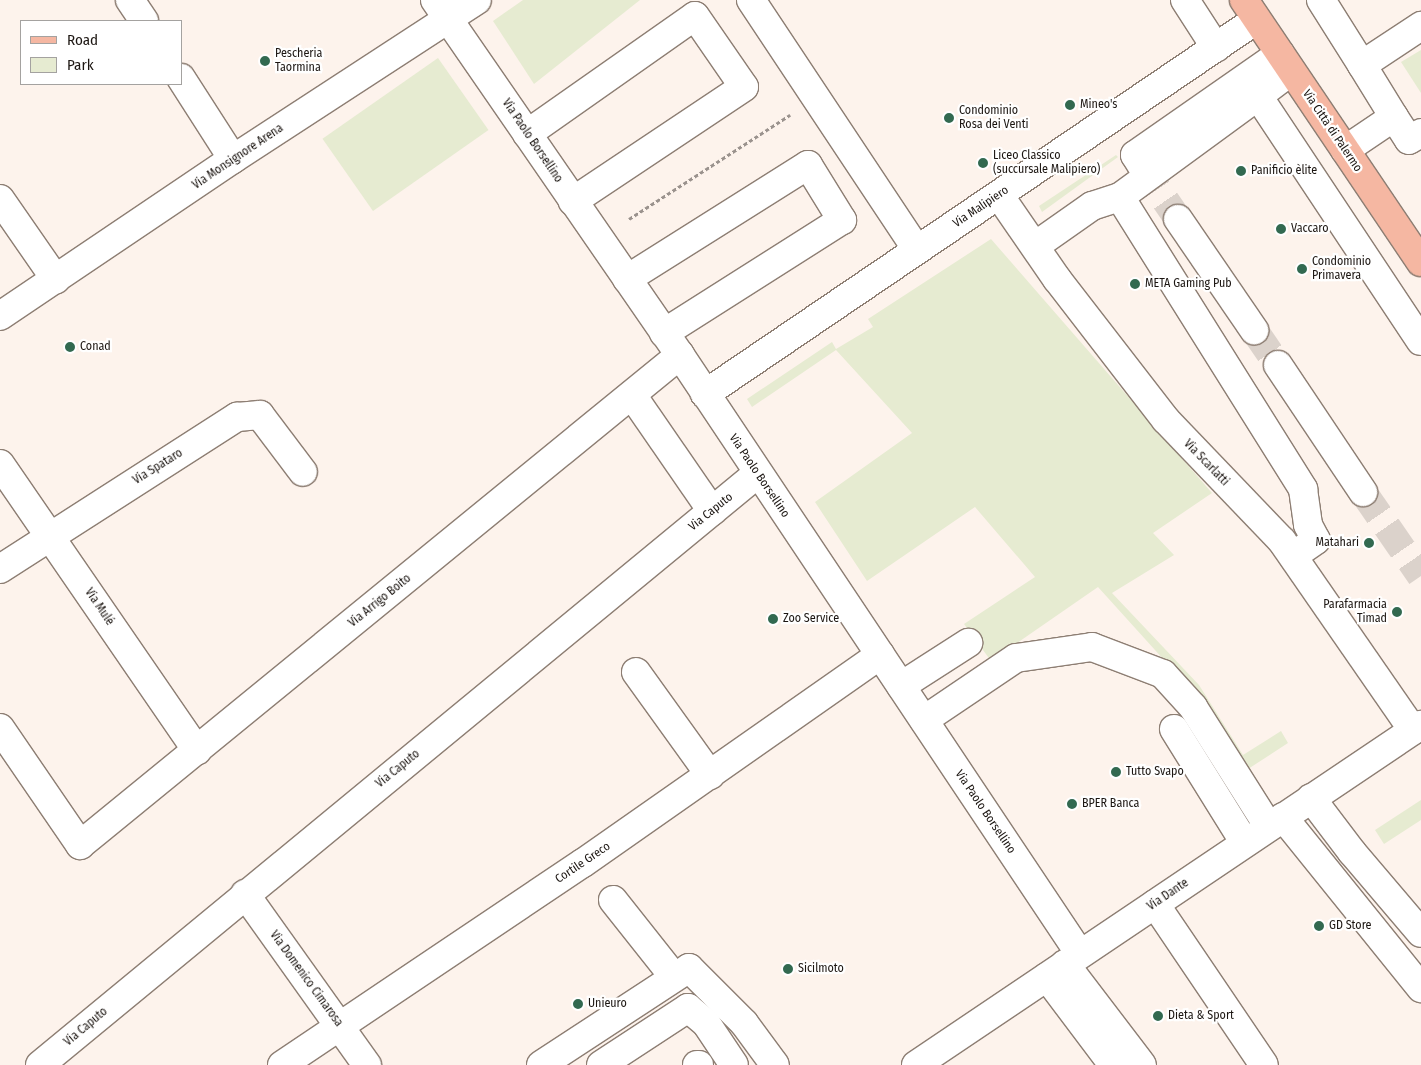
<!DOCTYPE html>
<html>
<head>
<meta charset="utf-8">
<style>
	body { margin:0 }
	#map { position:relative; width:1421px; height:1065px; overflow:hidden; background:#fdf3ec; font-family:"Fira Sans Condensed",sans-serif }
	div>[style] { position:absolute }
	.green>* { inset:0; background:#e6ebd1; transform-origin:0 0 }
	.minor-tunnel>* { height:28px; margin-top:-14px; transform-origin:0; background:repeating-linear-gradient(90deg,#dbd2cb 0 28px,transparent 0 42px) }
	.path>* { height:3px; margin-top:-1.5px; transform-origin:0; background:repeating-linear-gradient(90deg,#9a928d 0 4px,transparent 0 6.5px) }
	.roads { filter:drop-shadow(1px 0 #8d7e73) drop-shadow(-1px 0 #8d7e73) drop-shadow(0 1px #8d7e73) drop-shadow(0 -1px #8d7e73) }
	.minor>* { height:28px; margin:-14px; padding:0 14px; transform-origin:14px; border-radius:14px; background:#fff }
	.major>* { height:28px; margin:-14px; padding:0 14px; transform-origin:14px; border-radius:14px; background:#f5b7a2 }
	.dots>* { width:14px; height:14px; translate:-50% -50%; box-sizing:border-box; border:2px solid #fff; border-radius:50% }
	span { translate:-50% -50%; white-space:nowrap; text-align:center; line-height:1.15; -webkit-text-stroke:4.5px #fff; paint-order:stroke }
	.poi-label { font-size:12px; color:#1c1612 }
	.left { translate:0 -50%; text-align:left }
	.right { translate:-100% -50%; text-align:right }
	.street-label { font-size:12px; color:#1c1612 }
	.legend { position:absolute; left:20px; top:20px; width:162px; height:65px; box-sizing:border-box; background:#fff; border:1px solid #a4a2a0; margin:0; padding:6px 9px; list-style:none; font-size:15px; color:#1c1612 }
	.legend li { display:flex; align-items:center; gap:10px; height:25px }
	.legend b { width:25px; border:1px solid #a4a2a0 }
</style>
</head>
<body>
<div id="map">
	<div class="green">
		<div style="clip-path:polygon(523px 0,640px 0,534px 84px,493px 21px)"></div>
		<div style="clip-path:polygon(1421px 50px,1421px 93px,1401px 62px)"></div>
		<div style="left:438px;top:58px;width:88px;height:141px;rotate:55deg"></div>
		<div style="clip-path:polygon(1116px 155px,1118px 157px,1042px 212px,1039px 206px)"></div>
		<div style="clip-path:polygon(991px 239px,1212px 493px,1153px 533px,1174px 555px,1112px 593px,1199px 685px,1243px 755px,1281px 731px,1288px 743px,1245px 771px,1202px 702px,1098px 587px,991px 661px,964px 624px,1035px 577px,975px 507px,867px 581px,815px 502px,912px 433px,836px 350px,752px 407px,747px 399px,832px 342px,836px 349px,873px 327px,868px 319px)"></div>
		<div style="clip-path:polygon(1421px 800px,1421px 820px,1384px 844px,1375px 830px)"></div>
	</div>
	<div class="minor-tunnel">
		<div style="left:1142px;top:166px;width:64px;rotate:55.8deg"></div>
		<div style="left:1254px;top:330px;width:42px;rotate:55.6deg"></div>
		<div style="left:1363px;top:492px;width:102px;rotate:55.4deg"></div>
	</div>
	<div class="path">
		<div style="left:629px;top:219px;width:192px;rotate:-32.9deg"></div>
	</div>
	<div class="roads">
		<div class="minor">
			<div style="left:130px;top:0;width:25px;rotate:56deg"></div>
			<div style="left:435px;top:0;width:431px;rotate:55.4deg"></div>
			<div style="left:680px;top:355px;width:720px;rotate:56.27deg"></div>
			<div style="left:751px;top:0;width:300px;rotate:56.4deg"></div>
			<div style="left:1185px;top:0;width:57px;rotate:57.1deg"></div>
			<div style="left:1321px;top:0;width:77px;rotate:57.8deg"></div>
			<div style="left:1291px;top:71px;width:41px;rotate:142.9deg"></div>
			<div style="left:1258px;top:96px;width:294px;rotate:56.4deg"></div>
			<div style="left:181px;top:78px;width:96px;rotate:57.3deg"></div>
			<div style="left:1258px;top:96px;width:171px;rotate:143.8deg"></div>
			<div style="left:1120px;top:197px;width:345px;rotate:57.9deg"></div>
			<div style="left:1303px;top:489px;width:36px;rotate:82deg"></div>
			<div style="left:1308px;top:525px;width:17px;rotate:62deg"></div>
			<div style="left:1316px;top:540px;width:28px;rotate:145deg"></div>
			<div style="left:1394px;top:117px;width:61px;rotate:-121.6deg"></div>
			<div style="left:1362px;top:65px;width:71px;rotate:-33.5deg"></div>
			<div style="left:527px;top:134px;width:205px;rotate:-35.1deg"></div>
			<div style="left:695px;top:16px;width:86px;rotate:55.4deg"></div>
			<div style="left:744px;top:87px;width:206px;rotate:146.3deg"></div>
			<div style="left:1345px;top:150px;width:59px;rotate:-34deg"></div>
			<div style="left:1394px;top:117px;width:27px;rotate:57deg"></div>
			<div style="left:1409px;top:140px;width:14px;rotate:-30deg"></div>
			<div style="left:1142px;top:166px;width:13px;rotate:-122deg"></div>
			<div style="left:1135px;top:155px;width:177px;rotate:-34.9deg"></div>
			<div style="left:999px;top:195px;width:102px;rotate:55.4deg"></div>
			<div style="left:1057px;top:279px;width:178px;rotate:52.3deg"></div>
			<div style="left:1166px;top:420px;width:168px;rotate:46.2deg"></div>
			<div style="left:1282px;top:541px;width:230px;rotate:55.3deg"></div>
			<div style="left:0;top:199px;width:98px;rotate:55.3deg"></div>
			<div style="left:1178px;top:219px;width:135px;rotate:55.6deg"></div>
			<div style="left:1035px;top:246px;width:70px;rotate:-35.1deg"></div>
			<div style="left:1092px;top:206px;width:29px;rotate:-18deg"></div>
			<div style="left:627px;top:279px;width:214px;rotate:-32.2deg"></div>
			<div style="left:808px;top:165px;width:65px;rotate:58.3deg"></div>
			<div style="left:842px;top:220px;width:211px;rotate:147.6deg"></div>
			<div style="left:0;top:316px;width:281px;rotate:-34deg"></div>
			<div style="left:233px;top:159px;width:291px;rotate:-33.1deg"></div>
			<div style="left:1278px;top:365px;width:153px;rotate:56.2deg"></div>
			<div style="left:705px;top:394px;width:666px;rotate:-34.17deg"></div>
			<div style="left:632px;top:395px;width:141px;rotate:55.4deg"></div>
			<div style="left:0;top:464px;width:348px;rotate:55.5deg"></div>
			<div style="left:0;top:569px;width:282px;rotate:-32.7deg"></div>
			<div style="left:237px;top:417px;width:23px;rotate:-5deg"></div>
			<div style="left:260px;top:415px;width:71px;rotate:53deg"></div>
			<div style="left:636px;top:672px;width:127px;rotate:54.3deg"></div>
			<div style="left:901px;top:686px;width:80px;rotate:-32.7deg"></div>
			<div style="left:924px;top:720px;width:111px;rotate:-34deg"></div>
			<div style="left:1016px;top:658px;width:77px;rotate:-8.2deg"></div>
			<div style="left:1092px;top:647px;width:76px;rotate:20.8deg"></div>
			<div style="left:1163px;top:674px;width:45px;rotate:47.7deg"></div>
			<div style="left:1193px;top:707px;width:142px;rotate:57.7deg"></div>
			<div style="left:0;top:728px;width:142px;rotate:55.6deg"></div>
			<div style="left:80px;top:845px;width:775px;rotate:-39.24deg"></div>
			<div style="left:1174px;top:729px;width:134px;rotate:58.1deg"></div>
			<div style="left:1311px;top:798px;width:68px;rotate:52.8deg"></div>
			<div style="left:1352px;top:852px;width:106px;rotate:49.6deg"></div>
			<div style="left:1283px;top:817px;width:220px;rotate:51.1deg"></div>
			<div style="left:245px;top:894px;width:210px;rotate:54.5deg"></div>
			<div style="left:613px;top:900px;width:98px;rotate:51.6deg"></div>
			<div style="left:1155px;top:904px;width:194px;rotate:55.9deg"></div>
			<div style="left:1065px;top:964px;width:127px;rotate:52.7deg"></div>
			<div style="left:1047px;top:977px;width:110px;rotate:53.1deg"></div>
			<div style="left:40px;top:1065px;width:929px;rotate:-39.5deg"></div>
			<div style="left:282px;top:1065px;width:362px;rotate:-33.9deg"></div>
			<div style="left:583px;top:863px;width:363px;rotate:-35deg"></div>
			<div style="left:541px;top:1065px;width:177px;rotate:-33.2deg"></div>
			<div style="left:689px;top:968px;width:78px;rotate:45deg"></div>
			<div style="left:744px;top:1023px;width:52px;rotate:53.6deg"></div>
			<div style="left:601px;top:1065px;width:104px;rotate:-33.2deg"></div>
			<div style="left:688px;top:1008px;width:23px;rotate:40deg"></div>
			<div style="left:706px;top:1023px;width:50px;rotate:56.3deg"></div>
			<div style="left:697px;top:1065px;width:2px"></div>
			<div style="left:916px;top:1065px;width:609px;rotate:-33.95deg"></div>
		</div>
		<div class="major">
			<div style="left:1244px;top:0;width:316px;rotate:56deg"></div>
		</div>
	</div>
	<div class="dots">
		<div style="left:265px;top:61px;background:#326950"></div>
		<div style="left:1070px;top:105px;background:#326950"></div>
		<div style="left:949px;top:118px;background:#326950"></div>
		<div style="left:983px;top:163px;background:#326950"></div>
		<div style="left:1241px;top:171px;background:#326950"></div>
		<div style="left:1281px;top:229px;background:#326950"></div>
		<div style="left:1302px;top:269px;background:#326950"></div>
		<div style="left:1135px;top:284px;background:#326950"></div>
		<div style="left:70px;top:347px;background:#326950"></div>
		<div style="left:1369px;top:543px;background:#326950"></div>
		<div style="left:1397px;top:612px;background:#326950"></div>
		<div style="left:773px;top:619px;background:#326950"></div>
		<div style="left:1116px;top:772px;background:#326950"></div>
		<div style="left:1072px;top:804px;background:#326950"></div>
		<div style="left:1319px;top:926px;background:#326950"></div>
		<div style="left:788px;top:969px;background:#326950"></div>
		<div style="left:578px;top:1004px;background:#326950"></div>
		<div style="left:1158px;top:1016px;background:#326950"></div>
	</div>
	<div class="poi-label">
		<span class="left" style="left:275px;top:61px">Pescheria<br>Taormina</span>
		<span class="left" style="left:1080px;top:105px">Mineo's</span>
		<span class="left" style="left:959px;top:118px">Condominio<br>Rosa dei Venti</span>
		<span class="left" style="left:993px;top:163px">Liceo Classico<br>(succursale Malipiero)</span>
		<span class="left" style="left:1251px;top:171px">Panificio èlite</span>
		<span class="left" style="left:1291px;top:229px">Vaccaro</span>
		<span class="left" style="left:1312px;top:269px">Condominio<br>Primavera</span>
		<span class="left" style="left:1145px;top:284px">META Gaming Pub</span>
		<span class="left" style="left:80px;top:347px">Conad</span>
		<span class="right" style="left:1359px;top:543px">Matahari</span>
		<span class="right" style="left:1387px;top:612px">Parafarmacia<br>Timad</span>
		<span class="left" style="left:783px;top:619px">Zoo Service</span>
		<span class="left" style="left:1126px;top:772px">Tutto Svapo</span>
		<span class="left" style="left:1082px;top:804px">BPER Banca</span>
		<span class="left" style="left:1329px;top:926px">GD Store</span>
		<span class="left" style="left:798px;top:969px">Sicilmoto</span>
		<span class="left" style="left:588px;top:1004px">Unieuro</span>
		<span class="left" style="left:1168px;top:1016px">Dieta &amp; Sport</span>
	</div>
	<div class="street-label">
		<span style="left:1332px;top:131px;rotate:56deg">Via Città di Palermo</span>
		<span style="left:532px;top:141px;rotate:56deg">Via Paolo Borsellino</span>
		<span style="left:238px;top:157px;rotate:-34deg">Via Monsignore Arena</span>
		<span style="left:981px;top:207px;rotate:-34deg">Via Malipiero</span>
		<span style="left:1206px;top:463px;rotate:46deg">Via Scarlatti</span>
		<span style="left:158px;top:467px;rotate:-32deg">Via Spataro</span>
		<span style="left:759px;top:476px;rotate:56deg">Via Paolo Borsellino</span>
		<span style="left:711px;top:512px;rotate:-39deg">Via Caputo</span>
		<span style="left:380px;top:601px;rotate:-39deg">Via Arrigo Boito</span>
		<span style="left:99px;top:607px;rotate:56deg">Via Mulé</span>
		<span style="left:398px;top:769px;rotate:-39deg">Via Caputo</span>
		<span style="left:985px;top:812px;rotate:56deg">Via Paolo Borsellino</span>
		<span style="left:583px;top:863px;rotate:-34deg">Cortile Greco</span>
		<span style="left:1168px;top:895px;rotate:-34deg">Via Dante</span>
		<span style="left:306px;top:979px;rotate:54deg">Via Domenico Cimarosa</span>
		<span style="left:86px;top:1027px;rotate:-40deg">Via Caputo</span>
	</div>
	<ul class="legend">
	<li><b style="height:6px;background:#f5b7a2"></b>Road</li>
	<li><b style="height:14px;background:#e6ebd1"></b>Park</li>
	</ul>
</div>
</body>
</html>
